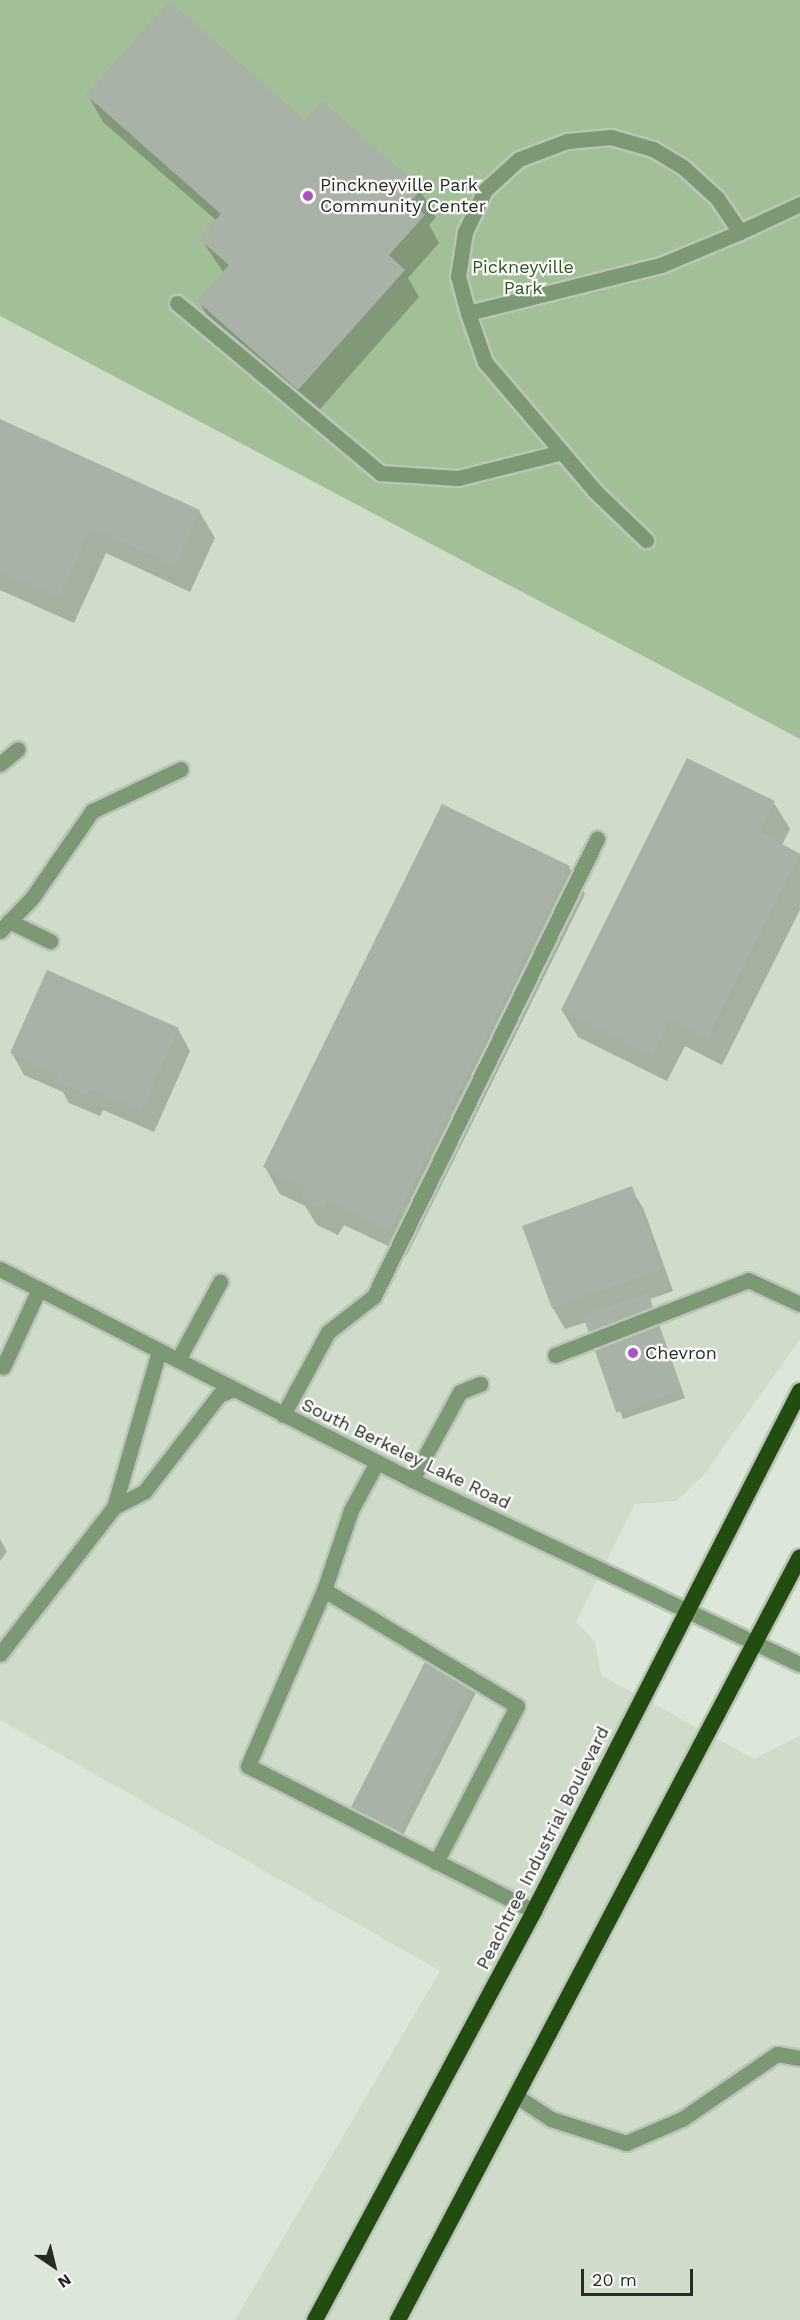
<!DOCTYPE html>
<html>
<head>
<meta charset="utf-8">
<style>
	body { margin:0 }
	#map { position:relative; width:800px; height:2320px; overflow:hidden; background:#dce6d9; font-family:"Work Sans",sans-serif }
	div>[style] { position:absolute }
	.built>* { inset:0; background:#cedcc9 }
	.green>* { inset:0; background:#a2bf98 }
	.shadow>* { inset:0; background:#0003 }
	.building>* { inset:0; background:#a9b2a6; transform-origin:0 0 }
	.roads { filter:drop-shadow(2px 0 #bbc4b9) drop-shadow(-2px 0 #bbc4b9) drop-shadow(0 2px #bbc4b9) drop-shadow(0 -2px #bbc4b9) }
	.service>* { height:15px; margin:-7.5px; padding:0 7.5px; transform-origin:7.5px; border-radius:7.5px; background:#7d9874 }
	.minor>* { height:15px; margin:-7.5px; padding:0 7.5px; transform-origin:7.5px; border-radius:7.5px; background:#7d9874 }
	.tertiary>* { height:15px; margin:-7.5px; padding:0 7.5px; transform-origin:7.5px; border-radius:7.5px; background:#7d9874 }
	.trunk>* { height:16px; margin:-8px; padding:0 8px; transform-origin:8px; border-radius:8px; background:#224c10 }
	.dots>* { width:16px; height:16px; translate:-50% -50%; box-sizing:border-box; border:3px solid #fff; border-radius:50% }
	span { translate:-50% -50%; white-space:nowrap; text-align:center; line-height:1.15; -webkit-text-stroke:4.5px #fff; paint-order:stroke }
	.poi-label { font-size:18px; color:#272b26 }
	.left { translate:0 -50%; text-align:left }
	.park-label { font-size:18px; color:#2c591a }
	.street-label { font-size:18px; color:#272b26 }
	.north { position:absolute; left:24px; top:2236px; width:60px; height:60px; -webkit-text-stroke:4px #fff; paint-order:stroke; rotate:145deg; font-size:16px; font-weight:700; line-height:24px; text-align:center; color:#272b26 }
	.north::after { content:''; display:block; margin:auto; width:21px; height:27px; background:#272b26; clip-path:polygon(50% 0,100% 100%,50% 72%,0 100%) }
	.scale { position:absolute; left:581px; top:2269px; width:112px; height:27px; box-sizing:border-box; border:3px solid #272b26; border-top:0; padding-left:8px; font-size:18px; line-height:21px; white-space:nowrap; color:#272b26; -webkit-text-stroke:4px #fff; paint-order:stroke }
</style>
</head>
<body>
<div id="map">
	<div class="built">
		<div style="clip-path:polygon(0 316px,800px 739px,800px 1339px,703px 1476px,676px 1501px,635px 1504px,576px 1622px,595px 1642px,601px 1675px,754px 1759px,800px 1736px,800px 2320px,235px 2320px,440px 1971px,0 1720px)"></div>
	</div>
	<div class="green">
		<div style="clip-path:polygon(0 0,800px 0,800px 739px,0 316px)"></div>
	</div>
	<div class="shadow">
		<div style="clip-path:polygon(88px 95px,305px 122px,420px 190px,436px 217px,429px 225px,439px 243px,408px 278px,419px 297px,314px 416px,214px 328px,199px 301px,224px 273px,201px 239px,217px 221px,103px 122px)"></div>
		<div style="clip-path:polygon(0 421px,199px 511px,215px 538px,190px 592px,106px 553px,74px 623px,0 590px)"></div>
		<div style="clip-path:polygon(774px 803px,790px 829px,782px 845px,800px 854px,800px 910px,722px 1065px,685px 1046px,667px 1081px,578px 1037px,562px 1010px)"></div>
		<div style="clip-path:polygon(569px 867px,585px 894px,407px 1255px,344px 1225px,338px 1235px,317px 1225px,305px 1206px,280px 1194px,265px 1167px)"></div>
		<div style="clip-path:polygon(178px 1029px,190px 1051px,154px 1132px,103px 1110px,100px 1116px,69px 1103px,63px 1092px,24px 1075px,12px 1053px)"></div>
		<div style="clip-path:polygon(631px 1188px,644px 1210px,673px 1291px,650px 1299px,685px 1398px,623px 1419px,587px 1322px,565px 1329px,553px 1308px,524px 1226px)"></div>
		<div style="clip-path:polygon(0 1539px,7px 1552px,0 1561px)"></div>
		<div style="clip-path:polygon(427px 1660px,477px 1691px,401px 1839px,356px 1816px,352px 1809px)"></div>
	</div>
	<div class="building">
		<div style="clip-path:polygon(169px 1px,305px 120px,322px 101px,422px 189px,410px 202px,425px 215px,389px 255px,405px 270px,298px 390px,197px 301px,229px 265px,199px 239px,221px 214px,86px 95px)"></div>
		<div style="clip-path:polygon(0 419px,200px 510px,175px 566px,91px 528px,59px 598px,0 571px)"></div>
		<div style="clip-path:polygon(687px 758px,775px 801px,760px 832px,800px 854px,707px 1039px,670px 1020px,652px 1056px,561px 1010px)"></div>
		<div style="clip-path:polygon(442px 804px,570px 866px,391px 1230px,328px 1199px,323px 1210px,300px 1199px,305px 1187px,263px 1167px)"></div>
		<div style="clip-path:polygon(47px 970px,179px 1028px,142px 1111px,90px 1089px,87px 1095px,55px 1081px,58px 1075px,10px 1053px)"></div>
		<div style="left:632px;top:1186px;width:88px;height:117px;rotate:70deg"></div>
		<div style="left:648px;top:1293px;width:103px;height:69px;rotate:71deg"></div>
		<div style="left:427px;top:1658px;width:53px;height:169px;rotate:27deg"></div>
	</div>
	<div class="roads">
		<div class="service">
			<div style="left:177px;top:303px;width:265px;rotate:39.9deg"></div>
			<div style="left:380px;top:473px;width:78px;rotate:3.7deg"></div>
			<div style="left:458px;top:478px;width:107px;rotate:-14deg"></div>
			<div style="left:468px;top:313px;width:52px;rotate:70.9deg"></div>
			<div style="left:485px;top:362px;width:170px;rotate:49.5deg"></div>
			<div style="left:595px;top:491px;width:71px;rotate:43.9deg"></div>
			<div style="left:0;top:764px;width:23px;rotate:-40deg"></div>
			<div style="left:9px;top:921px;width:46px;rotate:26deg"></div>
			<div style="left:0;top:931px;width:46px;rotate:-45.9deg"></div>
			<div style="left:32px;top:898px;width:106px;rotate:-55.4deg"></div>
			<div style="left:92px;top:811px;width:98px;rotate:-25.3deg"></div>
			<div style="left:555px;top:1355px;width:207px;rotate:-21.2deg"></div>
			<div style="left:748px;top:1280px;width:57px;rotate:24.8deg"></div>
			<div style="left:178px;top:1360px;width:89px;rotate:-61.7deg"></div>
			<div style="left:3px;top:1367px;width:86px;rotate:-65.2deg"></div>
			<div style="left:283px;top:1415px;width:94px;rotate:-61.5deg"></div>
			<div style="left:328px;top:1332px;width:58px;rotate:-38deg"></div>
			<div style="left:374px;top:1296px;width:509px;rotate:-63.99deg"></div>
			<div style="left:377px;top:1462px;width:55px;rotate:118.4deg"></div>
			<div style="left:351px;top:1510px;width:84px;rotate:108.6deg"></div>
			<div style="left:324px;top:1590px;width:192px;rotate:113.4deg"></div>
			<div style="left:248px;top:1766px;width:321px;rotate:26.9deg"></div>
			<div style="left:412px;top:1480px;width:100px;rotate:-61.4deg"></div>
			<div style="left:460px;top:1392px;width:22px;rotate:-22deg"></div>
			<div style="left:114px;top:1507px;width:34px;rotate:-27deg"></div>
			<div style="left:144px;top:1492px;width:123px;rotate:-52.3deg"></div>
			<div style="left:219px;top:1395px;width:16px;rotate:-22deg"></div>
			<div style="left:324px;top:1590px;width:225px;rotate:31deg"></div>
			<div style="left:517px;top:1706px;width:176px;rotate:117.4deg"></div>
			<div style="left:0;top:1654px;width:186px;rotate:-52.2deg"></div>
			<div style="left:114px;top:1507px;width:162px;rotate:-73.9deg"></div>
			<div style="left:516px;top:2096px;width:42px;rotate:33.3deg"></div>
			<div style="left:551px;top:2119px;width:79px;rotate:17.7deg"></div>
			<div style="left:626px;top:2143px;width:61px;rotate:-23.2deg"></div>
			<div style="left:682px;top:2119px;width:115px;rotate:-34.4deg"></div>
			<div style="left:777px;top:2054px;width:23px;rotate:10deg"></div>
		</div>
		<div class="minor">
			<div style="left:740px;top:232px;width:41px;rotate:-124.1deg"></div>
			<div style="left:717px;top:198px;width:46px;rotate:-137.6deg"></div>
			<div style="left:683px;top:167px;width:35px;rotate:-149deg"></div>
			<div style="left:653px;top:149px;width:44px;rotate:-164.1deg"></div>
			<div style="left:611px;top:137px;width:44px;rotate:174.8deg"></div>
			<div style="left:567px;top:141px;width:51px;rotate:159.4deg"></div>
			<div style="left:519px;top:159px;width:46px;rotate:137.6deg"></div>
			<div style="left:485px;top:190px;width:47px;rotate:115.5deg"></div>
			<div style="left:465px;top:232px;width:45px;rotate:99deg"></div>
			<div style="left:458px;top:276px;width:38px;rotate:75deg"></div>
			<div style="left:468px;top:313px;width:199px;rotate:-14deg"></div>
			<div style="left:661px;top:265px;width:86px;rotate:-22.7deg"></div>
			<div style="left:740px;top:232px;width:66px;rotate:-25deg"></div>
		</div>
		<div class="tertiary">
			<div style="left:0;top:1269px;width:463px;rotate:27.1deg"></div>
			<div style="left:412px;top:1480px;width:429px;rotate:25.4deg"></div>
		</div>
		<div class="trunk">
			<div style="left:315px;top:2320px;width:464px;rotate:-61.8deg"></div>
			<div style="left:534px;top:1911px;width:584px;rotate:-62.91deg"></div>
			<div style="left:398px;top:2320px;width:862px;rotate:-62.22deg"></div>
		</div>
	</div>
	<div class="dots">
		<div style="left:308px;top:196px;background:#aa54c3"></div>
		<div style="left:633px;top:1353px;background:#aa54c3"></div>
	</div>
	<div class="poi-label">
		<span class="left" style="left:320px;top:196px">Pinckneyville Park<br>Community Center</span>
		<span class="left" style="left:645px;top:1353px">Chevron</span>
	</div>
	<div class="park-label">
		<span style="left:523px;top:278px">Pickneyville<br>Park</span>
	</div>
	<div class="street-label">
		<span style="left:406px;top:1454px;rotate:26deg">South Berkeley Lake Road</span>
		<span style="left:543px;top:1848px;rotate:-63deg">Peachtree Industrial Boulevard</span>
	</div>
	<div class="north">N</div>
	<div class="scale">20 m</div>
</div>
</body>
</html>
